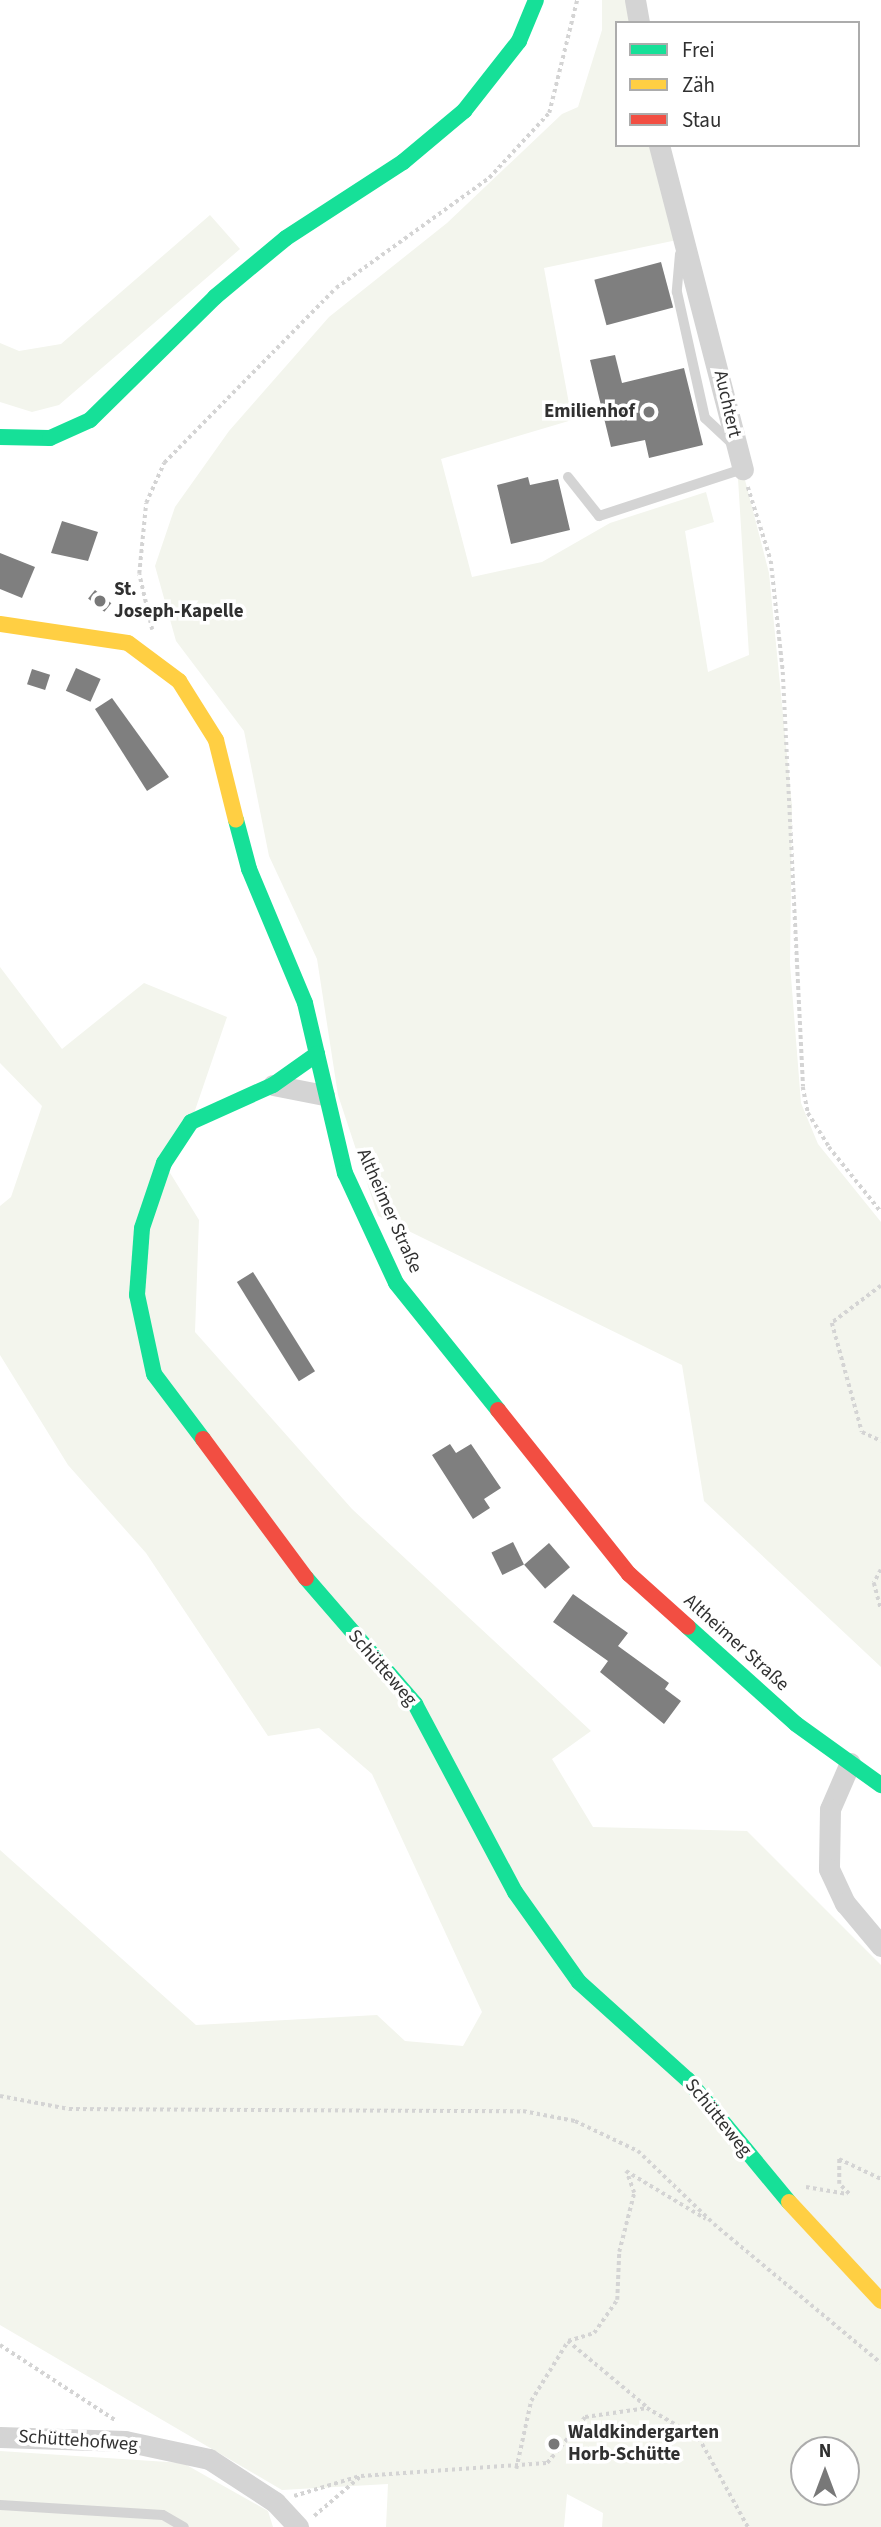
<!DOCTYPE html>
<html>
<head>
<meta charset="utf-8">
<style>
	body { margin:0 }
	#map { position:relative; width:881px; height:2527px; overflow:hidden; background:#fff; font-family:"Source Sans 3",sans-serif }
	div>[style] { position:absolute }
	.green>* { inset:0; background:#f3f5ed }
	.building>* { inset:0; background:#7f7f7f; transform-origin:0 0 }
	.path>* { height:3.5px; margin-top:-1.75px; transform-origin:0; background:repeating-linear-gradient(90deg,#d4d4d4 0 3.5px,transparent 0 7px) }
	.lane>* { height:10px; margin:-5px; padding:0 5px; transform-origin:5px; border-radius:5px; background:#d4d4d4 }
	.street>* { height:21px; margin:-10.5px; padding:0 10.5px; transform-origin:10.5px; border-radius:10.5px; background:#d4d4d4 }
	.fast>* { height:16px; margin:-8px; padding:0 8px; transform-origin:8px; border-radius:8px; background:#16e098 }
	.slow>* { height:16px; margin:-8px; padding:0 8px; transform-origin:8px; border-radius:8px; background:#ffcf43 }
	.jam>* { height:16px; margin:-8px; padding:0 8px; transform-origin:8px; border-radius:8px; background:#f24e42 }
	.dots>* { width:19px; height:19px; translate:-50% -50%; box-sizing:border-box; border:4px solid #fff; border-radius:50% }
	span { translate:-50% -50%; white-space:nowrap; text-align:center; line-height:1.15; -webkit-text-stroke:7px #fff; paint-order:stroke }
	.street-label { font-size:19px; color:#303030 }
	.poi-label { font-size:19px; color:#303030; font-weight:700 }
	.right { translate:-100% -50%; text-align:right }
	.left { translate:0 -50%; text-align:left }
	.legend { position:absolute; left:615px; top:21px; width:245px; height:126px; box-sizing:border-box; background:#fff; border:2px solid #acacac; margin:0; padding:9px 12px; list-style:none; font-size:21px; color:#303030 }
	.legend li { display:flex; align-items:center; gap:14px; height:35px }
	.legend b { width:35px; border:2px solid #acacac }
	.north { position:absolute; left:790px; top:2436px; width:70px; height:70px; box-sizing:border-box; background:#fff; border:2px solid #acacac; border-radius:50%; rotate:0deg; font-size:19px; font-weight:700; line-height:28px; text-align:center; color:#303030 }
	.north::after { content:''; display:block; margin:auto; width:24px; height:32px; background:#787878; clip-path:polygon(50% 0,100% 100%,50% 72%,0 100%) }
</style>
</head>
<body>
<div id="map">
	<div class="green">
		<div style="clip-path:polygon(602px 0,629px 0,635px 23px,617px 23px,617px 145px,657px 145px,677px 240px,544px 268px,572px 420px,441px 459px,472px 577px,542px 562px,610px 523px,706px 492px,714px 522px,685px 531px,708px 672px,749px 655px,738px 479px,744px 476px,769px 573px,792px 806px,790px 964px,801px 1103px,818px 1144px,881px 1222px,881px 1667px,704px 1501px,682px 1365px,378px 1216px,338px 1095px,317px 959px,269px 856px,244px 731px,176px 641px,155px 566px,175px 507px,229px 431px,329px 317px,447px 223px,562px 114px,578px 107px,602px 30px)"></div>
		<div style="clip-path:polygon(210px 215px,240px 249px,59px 405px,32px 412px,0 402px,0 343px,19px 351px,61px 344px)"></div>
		<div style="clip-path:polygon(evenodd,0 967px,62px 1049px,144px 983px,227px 1017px,191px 1122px,164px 1163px,199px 1220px,195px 1332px,352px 1509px,591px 1731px,552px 1759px,593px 1827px,747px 1831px,881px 1965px,881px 2527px,602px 2527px,603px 2513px,567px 2494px,564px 2527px,386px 2527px,388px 2484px,282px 2490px,0 2325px,0 1850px,196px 2025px,377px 2015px,405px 2041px,463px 2046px,482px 2012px,372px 1774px,319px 1728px,268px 1736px,146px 1553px,68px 1465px,0 1355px,0 1206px,11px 1197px,42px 1106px,0 1063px,0 967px,804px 2450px,846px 2450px,846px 2492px,804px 2492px,804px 2450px)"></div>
		<div style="clip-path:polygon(0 2451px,183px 2463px,268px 2511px,273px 2527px,0 2527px)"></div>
	</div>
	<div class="building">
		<div style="left:661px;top:262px;width:47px;height:69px;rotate:75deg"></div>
		<div style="clip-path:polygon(615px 355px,622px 383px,684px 368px,703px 445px,649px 458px,645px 440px,611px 447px,590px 360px)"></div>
		<div style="clip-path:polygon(528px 477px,530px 485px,558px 479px,570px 530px,511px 544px,497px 485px)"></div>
		<div style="clip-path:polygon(62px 521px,98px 532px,88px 561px,51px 553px)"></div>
		<div style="clip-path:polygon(0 553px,35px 567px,22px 598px,0 589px)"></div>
		<div style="left:95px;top:590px;width:21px;height:11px;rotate:39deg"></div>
		<div style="left:76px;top:668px;width:27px;height:25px;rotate:24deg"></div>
		<div style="left:32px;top:669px;width:19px;height:16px;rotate:18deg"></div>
		<div style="clip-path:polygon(112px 698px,169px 777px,147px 791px,95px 709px)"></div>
		<div style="left:253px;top:1272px;width:117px;height:19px;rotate:58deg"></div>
		<div style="clip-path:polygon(450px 1444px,456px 1453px,471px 1444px,501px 1488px,484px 1499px,490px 1508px,473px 1519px,432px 1455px)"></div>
		<div style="left:513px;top:1542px;width:25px;height:24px;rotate:64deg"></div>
		<div style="left:549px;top:1543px;width:32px;height:33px;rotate:49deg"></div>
		<div style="clip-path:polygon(573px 1594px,628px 1633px,618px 1646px,669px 1683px,665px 1689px,681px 1701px,664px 1724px,600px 1672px,608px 1661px,553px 1622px)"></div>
	</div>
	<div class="path">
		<div style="left:748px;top:487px;width:77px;rotate:72.7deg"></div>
		<div style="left:771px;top:561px;width:112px;rotate:83.8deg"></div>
		<div style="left:783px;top:672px;width:415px;rotate:87.2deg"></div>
		<div style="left:803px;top:1087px;width:26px;rotate:79deg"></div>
		<div style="left:808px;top:1113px;width:40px;rotate:58deg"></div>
		<div style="left:829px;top:1147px;width:83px;rotate:51.3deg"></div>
		<div style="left:152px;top:630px;width:57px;rotate:-103.1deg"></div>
		<div style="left:139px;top:574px;width:71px;rotate:-84.4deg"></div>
		<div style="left:146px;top:503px;width:44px;rotate:-65.8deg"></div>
		<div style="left:164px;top:463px;width:245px;rotate:-45.5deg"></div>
		<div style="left:336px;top:288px;width:188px;rotate:-35.7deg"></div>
		<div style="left:489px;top:178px;width:88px;rotate:-47.3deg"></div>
		<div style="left:549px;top:113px;width:116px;rotate:-76.1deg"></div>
		<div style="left:881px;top:1286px;width:61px;rotate:142.9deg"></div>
		<div style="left:832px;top:1323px;width:113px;rotate:74.6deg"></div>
		<div style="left:862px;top:1432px;width:21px;rotate:25deg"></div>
		<div style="left:881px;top:1570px;width:15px;rotate:118deg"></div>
		<div style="left:874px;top:1583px;width:27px;rotate:75deg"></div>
		<div style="left:0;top:2096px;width:70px;rotate:10.7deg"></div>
		<div style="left:69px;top:2109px;width:454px;rotate:0.3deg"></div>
		<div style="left:523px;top:2111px;width:53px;rotate:10.9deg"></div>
		<div style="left:575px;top:2121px;width:70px;rotate:25.5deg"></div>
		<div style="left:638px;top:2151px;width:105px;rotate:43.8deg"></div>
		<div style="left:714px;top:2224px;width:217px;rotate:39.8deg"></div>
		<div style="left:806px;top:2187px;width:42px;rotate:9.7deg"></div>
		<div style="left:849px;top:2194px;width:14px;rotate:-135deg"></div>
		<div style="left:839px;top:2184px;width:25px;rotate:-90deg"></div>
		<div style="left:839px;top:2159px;width:47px;rotate:25.5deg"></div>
		<div style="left:568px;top:2341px;width:103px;rotate:39.9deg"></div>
		<div style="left:0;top:2345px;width:137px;rotate:33.1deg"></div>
		<div style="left:516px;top:2469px;width:70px;rotate:-77.6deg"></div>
		<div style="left:531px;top:2401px;width:70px;rotate:-58.3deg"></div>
		<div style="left:568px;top:2341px;width:27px;rotate:-17deg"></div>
		<div style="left:594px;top:2333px;width:40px;rotate:-55.1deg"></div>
		<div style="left:617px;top:2300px;width:48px;rotate:-87.6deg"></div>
		<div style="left:619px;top:2252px;width:61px;rotate:-75.7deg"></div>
		<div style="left:634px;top:2193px;width:23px;rotate:-110deg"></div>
		<div style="left:626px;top:2171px;width:93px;rotate:31deg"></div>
		<div style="left:294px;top:2496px;width:69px;rotate:-16.9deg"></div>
		<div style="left:314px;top:2516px;width:62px;rotate:-40.4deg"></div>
		<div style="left:361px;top:2476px;width:186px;rotate:-4deg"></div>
		<div style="left:547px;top:2463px;width:60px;rotate:-50.4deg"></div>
		<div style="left:585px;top:2417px;width:63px;rotate:-8.3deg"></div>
		<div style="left:647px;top:2408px;width:60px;rotate:30deg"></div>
		<div style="left:699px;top:2438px;width:102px;rotate:61.2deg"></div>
	</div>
	<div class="lane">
		<div style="left:680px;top:254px;width:38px;rotate:95deg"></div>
		<div style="left:677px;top:292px;width:129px;rotate:77.5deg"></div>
		<div style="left:705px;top:418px;width:37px;rotate:43deg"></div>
		<div style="left:568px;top:477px;width:50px;rotate:51.5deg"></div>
		<div style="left:599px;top:516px;width:151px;rotate:-18.1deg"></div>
		<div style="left:0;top:2505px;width:163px;rotate:3.5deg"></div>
		<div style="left:163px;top:2515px;width:24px;rotate:30deg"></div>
	</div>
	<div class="street">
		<div style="left:635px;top:0;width:23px;rotate:80deg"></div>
		<div style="left:659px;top:145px;width:335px;rotate:75.5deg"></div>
		<div style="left:273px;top:1085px;width:52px;rotate:11.1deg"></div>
		<div style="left:850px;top:1763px;width:50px;rotate:113.5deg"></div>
		<div style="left:830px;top:1809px;width:60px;rotate:91deg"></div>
		<div style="left:829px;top:1869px;width:38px;rotate:65deg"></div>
		<div style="left:845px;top:1903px;width:56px;rotate:50.1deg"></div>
		<div style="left:0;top:2437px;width:125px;rotate:1.8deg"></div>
		<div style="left:125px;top:2441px;width:86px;rotate:12.1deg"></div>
		<div style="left:209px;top:2459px;width:79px;rotate:33.1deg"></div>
		<div style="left:275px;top:2502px;width:34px;rotate:47deg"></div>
	</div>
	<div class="fast">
		<div style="left:0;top:437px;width:50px;rotate:1.1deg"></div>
		<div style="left:50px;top:438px;width:44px;rotate:-24.2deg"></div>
		<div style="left:90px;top:420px;width:175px;rotate:-44.5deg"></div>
		<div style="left:215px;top:297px;width:92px;rotate:-39.7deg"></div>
		<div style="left:286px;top:238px;width:140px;rotate:-33deg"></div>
		<div style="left:403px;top:162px;width:80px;rotate:-39.9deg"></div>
		<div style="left:464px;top:111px;width:89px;rotate:-51.8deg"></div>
		<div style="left:519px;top:41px;width:44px;rotate:-67.5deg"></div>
		<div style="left:236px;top:820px;width:51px;rotate:75.1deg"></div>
		<div style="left:249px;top:869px;width:145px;rotate:67.3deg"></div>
		<div style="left:305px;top:1003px;width:175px;rotate:76.8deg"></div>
		<div style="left:345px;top:1173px;width:121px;rotate:65.1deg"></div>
		<div style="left:396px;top:1283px;width:163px;rotate:51.2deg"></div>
		<div style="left:203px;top:1439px;width:81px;rotate:-127deg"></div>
		<div style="left:154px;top:1374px;width:81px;rotate:-102.1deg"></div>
		<div style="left:137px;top:1295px;width:67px;rotate:-85.7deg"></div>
		<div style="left:142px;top:1228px;width:69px;rotate:-71.3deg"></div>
		<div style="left:164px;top:1163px;width:49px;rotate:-56.6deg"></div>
		<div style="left:191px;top:1122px;width:90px;rotate:-24.3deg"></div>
		<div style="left:273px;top:1085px;width:54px;rotate:-35.2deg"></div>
		<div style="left:306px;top:1578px;width:167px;rotate:49.1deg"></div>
		<div style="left:415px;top:1704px;width:213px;rotate:62deg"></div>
		<div style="left:515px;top:1892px;width:110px;rotate:54.6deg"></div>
		<div style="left:579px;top:1982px;width:147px;rotate:42deg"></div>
		<div style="left:688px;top:2080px;width:158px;rotate:50.4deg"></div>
		<div style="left:688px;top:1627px;width:145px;rotate:41.9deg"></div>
		<div style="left:796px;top:1724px;width:105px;rotate:35.7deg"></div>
	</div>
	<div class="slow">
		<div style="left:0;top:624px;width:129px;rotate:8.4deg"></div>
		<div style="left:128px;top:643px;width:64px;rotate:36.7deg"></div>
		<div style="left:179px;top:681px;width:70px;rotate:57.9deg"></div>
		<div style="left:216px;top:740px;width:82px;rotate:76deg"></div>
		<div style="left:789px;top:2202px;width:135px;rotate:47.1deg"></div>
	</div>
	<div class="jam">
		<div style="left:498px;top:1410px;width:210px;rotate:51.4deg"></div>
		<div style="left:629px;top:1574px;width:79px;rotate:41.9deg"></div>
		<div style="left:203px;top:1439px;width:173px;rotate:53.5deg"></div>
	</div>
	<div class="dots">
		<div style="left:649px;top:412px;background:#787878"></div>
		<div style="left:100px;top:601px;background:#787878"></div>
		<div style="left:554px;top:2444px;background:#787878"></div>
	</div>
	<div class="street-label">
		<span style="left:727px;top:404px;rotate:77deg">Auchtert</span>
		<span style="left:389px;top:1211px;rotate:66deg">Altheimer Straße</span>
		<span style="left:736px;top:1643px;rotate:42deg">Altheimer Straße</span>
		<span style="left:382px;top:1668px;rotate:49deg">Schütteweg</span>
		<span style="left:718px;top:2118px;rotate:51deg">Schütteweg</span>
		<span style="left:78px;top:2441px;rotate:4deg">Schüttehofweg</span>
	</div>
	<div class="poi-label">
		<span class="right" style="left:635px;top:412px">Emilienhof</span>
		<span class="left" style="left:114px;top:601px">St.<br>Joseph-Kapelle</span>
		<span class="left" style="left:568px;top:2444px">Waldkindergarten<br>Horb-Schütte</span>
	</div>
	<ul class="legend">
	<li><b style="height:9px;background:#16e098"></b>Frei</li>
	<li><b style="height:9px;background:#ffcf43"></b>Zäh</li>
	<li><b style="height:9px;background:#f24e42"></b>Stau</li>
	</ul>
	<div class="north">N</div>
</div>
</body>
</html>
